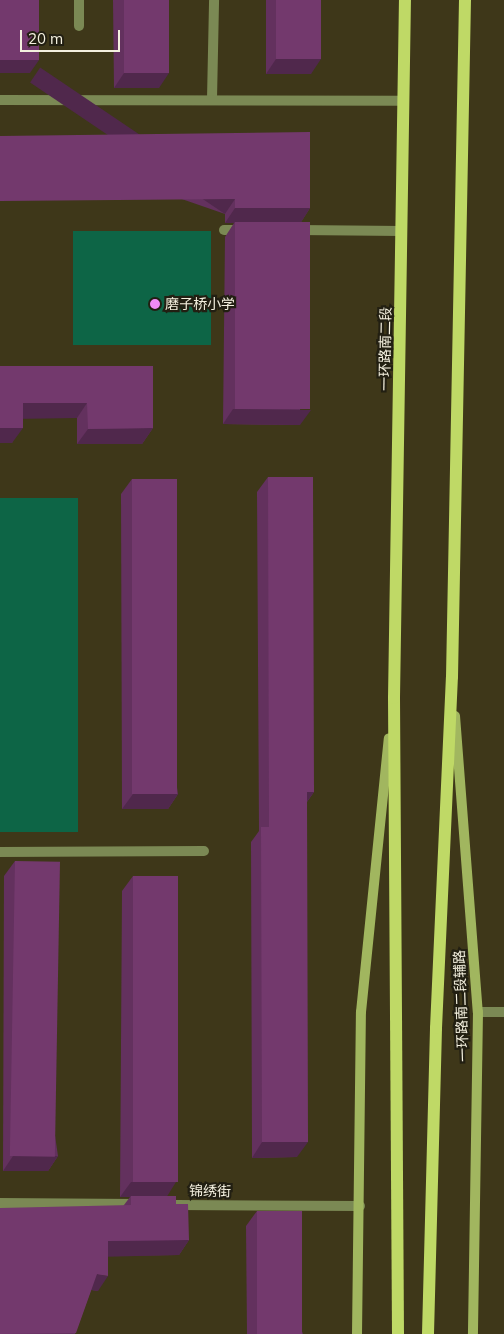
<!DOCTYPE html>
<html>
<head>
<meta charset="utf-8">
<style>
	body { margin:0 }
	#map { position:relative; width:504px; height:1334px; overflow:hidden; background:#3e3719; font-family:Mulish,"Noto Sans SC",sans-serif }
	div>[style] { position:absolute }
	.green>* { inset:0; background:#0d6546; transform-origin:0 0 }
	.service>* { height:10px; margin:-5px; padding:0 5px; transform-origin:5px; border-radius:5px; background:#7b8954 }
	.minor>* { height:10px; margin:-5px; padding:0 5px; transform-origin:5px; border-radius:5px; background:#7b8954 }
	.tertiary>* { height:10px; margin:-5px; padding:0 5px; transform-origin:5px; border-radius:5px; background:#7b8954 }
	.secondary>* { height:10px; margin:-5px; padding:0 5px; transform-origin:5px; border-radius:5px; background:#a1b65f }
	.primary>* { height:12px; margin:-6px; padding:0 6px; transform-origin:6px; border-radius:6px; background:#bfd966 }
	.wall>* { inset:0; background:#63315e }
	.shaded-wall>* { inset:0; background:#50284c; transform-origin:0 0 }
	.building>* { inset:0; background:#73396d; transform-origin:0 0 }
	.dots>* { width:14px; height:14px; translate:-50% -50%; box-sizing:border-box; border:2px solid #221f12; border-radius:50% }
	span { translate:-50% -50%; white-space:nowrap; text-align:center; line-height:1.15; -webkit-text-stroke:4.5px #221f12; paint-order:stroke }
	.poi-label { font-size:14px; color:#f4f0df }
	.left { translate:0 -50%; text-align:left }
	.street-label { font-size:14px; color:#f4f0df }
	.scale { position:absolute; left:20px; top:30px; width:100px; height:22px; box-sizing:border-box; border:2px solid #f4f0df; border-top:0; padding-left:6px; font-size:15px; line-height:18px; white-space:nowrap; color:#f4f0df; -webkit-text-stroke:4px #221f12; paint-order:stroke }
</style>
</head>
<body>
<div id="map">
	<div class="green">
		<div style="left:73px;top:231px;width:138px;height:114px"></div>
		<div style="left:78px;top:498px;width:334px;height:78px;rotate:90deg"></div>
	</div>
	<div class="service">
		<div style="left:79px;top:26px;width:26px;rotate:-90deg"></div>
		<div style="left:212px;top:99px;width:99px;rotate:-88.8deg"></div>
		<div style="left:224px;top:230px;width:17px"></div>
		<div style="left:298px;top:230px;width:104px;rotate:0.6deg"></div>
		<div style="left:0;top:852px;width:204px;rotate:-0.3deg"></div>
	</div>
	<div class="minor">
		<div style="left:0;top:100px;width:404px;rotate:0.1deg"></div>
		<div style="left:0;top:1203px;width:136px;rotate:0.4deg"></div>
		<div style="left:176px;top:1205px;width:184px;rotate:0.3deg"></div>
	</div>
	<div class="tertiary">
		<div style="left:478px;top:1012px;width:26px"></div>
	</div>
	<div class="secondary">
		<div style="left:455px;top:716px;width:297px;rotate:85.6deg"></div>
		<div style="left:478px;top:1012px;width:322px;rotate:90.9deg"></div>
		<div style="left:357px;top:1334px;width:322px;rotate:-89.3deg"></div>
		<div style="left:361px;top:1012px;width:275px;rotate:-84.2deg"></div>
	</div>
	<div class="primary">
		<div style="left:398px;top:1334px;width:636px;rotate:-90.36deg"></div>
		<div style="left:394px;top:698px;width:698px;rotate:-89.1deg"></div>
		<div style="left:428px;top:1334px;width:306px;rotate:-88.5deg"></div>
		<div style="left:436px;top:1028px;width:351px;rotate:-87.4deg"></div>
		<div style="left:452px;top:677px;width:677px;rotate:-88.9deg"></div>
	</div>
	<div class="wall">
		<div style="clip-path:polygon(113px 0,169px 0,159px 88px,114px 88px)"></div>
		<div style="clip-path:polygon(266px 0,321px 0,311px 74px,266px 74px)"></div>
		<div style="clip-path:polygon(0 136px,310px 208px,301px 222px,300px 425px,223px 424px,225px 237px,234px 223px,225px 223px,225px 214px)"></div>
		<div style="clip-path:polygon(0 366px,153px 428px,142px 444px,77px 444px,77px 418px,23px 418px,12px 443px)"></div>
		<div style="clip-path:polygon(268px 477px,314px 792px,307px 802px,297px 1157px,252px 1158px,251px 842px,259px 831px,257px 492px)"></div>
		<div style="clip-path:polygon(132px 479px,178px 794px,168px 809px,122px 809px,121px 494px)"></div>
		<div style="clip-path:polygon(15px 861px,58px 1156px,48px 1171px,3px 1171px,4px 876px)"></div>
		<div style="clip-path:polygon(133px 876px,167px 1196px,176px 1204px,189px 1240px,179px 1255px,108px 1256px,98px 1291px,91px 1290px,75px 1334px,0 1334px,124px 1205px,130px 1197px,120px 1197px,122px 891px)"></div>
		<div style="clip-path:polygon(257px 1211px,303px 1334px,247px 1334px,246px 1226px)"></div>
	</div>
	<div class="shaded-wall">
		<div style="clip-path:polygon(276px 59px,321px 59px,311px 74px,266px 74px)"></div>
		<div style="clip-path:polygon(0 60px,39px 60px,30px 73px,0 73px)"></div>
		<div style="clip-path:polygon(124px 73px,169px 73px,159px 88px,114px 88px)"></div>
		<div style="left:235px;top:199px;width:18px;height:235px;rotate:124deg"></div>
		<div style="clip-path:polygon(235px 208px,310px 208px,300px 224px,235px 222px,234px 223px,225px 223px)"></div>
		<div style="clip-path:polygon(23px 403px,87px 403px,77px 418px,12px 419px)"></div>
		<div style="clip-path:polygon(233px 409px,311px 410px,300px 425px,223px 424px)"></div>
		<div style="clip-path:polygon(0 428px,23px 428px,12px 443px,0 443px)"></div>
		<div style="clip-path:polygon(153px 428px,142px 444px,77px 444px,88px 429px)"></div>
		<div style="clip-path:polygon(307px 792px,314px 792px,303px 807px)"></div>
		<div style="clip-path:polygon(133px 794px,178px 794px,168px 809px,122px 809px)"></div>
		<div style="clip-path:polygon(262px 1142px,308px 1142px,297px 1157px,252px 1158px)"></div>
		<div style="clip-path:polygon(13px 1156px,58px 1156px,48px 1171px,3px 1171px)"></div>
		<div style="clip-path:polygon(131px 1182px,176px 1182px,166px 1198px,131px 1196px,130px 1197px,120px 1197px)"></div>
		<div style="clip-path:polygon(189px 1240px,179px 1255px,97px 1257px,108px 1241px)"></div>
		<div style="clip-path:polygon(97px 1274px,108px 1276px,98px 1291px,86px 1289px)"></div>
	</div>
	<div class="building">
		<div style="left:0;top:0;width:39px;height:60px"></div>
		<div style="left:124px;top:0;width:45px;height:73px"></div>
		<div style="left:276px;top:0;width:45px;height:59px"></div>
		<div style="clip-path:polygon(310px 132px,310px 208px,235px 208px,235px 199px,0 201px,0 136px)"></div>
		<div style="left:235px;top:222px;width:75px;height:187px"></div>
		<div style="clip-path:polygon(0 366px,153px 366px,153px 428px,88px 429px,87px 403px,23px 403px,23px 428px,0 428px)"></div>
		<div style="clip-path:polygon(268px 477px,313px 477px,314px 792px,307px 792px,308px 1142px,262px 1142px,261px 827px,269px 827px)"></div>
		<div style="left:132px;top:479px;width:45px;height:315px"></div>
		<div style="left:15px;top:861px;width:45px;height:295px;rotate:1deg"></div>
		<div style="left:133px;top:876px;width:45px;height:306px"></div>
		<div style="clip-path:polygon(131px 1196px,176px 1196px,176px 1204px,188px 1204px,189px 1240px,108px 1241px,108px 1276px,97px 1274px,76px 1333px,0 1334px,0 1208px,131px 1205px)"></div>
		<div style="left:257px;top:1211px;width:45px;height:123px"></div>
	</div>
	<div class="dots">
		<div style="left:155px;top:304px;background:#f08bf6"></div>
	</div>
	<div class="poi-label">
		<span class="left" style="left:165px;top:304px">磨子桥小学</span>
	</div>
	<div class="street-label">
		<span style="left:385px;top:349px;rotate:-89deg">一环路南二段</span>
		<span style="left:461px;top:1006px;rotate:-92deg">一环路南二段辅路</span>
		<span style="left:210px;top:1191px;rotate:1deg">锦绣街</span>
	</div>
	<div class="scale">20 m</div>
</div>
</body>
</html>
